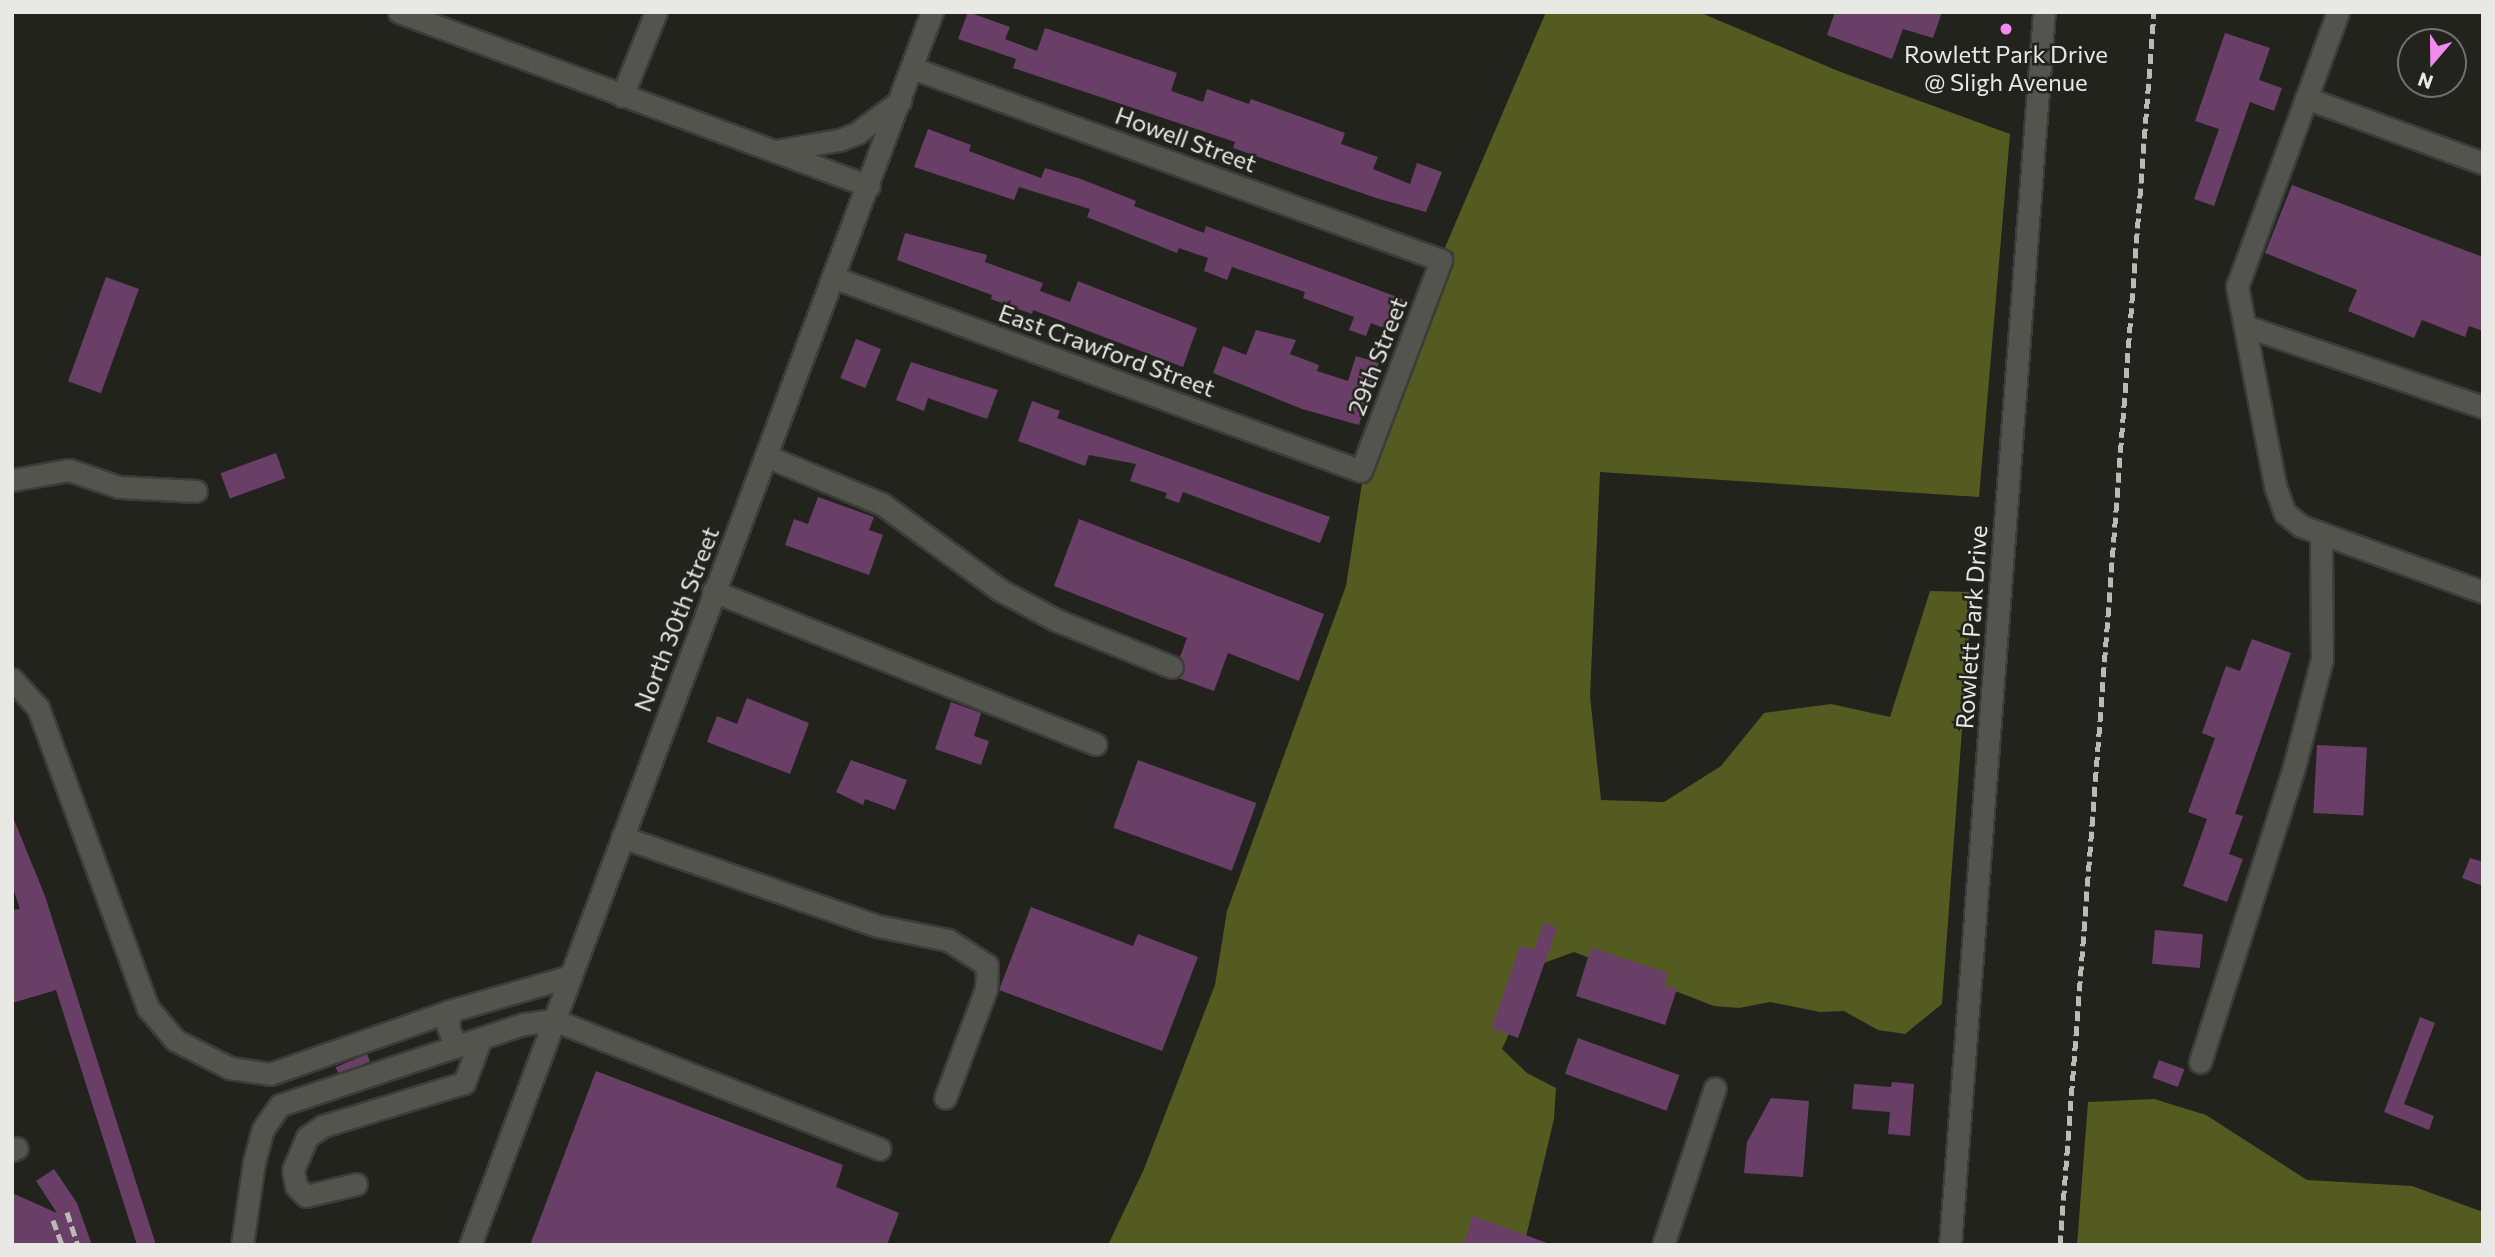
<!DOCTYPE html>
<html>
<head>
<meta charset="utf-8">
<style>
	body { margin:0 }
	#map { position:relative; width:2495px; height:1257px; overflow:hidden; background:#22231d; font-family:Commissioner,sans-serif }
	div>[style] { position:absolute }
	.forest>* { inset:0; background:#545b20 }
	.building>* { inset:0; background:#693f67; transform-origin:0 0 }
	.roads { filter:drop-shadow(2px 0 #3c3d38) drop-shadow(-2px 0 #3c3d38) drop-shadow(0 2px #3c3d38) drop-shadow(0 -2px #3c3d38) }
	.minor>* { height:21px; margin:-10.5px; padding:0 10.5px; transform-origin:10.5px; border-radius:10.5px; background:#53544e }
	.rail>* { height:5px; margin-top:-2.5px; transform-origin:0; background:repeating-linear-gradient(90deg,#babbb7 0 10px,transparent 0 15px) }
	.dots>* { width:19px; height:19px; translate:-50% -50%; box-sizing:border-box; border:4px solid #22231d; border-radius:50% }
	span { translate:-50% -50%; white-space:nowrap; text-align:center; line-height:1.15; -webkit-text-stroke:5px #22231d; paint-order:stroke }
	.poi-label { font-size:24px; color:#e8e9e5 }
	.street-label { font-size:24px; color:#e8e9e5 }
	.frame { position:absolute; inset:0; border:14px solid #e8e9e5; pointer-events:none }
	.north { position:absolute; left:2397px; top:28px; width:70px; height:70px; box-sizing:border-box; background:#22231d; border:2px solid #71726d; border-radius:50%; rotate:200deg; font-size:19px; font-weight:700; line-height:28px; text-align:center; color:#e8e9e5 }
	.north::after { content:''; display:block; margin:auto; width:24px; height:32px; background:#f489f0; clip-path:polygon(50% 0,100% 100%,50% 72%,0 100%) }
</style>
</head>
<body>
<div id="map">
	<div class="forest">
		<div style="clip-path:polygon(1546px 12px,1699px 12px,1838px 71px,2010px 134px,1979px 497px,1600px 472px,1590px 696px,1601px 800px,1664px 802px,1721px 766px,1764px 713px,1831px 704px,1890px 717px,1930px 591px,1972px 592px,1942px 1004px,1905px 1034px,1878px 1030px,1844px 1011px,1820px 1012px,1770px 1002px,1739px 1008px,1714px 1006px,1574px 952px,1541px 964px,1502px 1049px,1527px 1073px,1556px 1088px,1554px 1119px,1524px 1245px,1108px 1245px,1144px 1169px,1215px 985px,1227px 911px,1346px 586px,1362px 483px,1367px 484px,1454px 253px,1445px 249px,1446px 245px)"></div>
		<div style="clip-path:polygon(2154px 1099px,2206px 1115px,2307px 1180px,2412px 1186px,2483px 1212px,2483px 1245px,2077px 1245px,2088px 1102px)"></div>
	</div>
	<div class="building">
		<div style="clip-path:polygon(968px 12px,1010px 27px,1005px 39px,1037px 51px,1045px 28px,1177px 73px,1171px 91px,1203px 102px,1207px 89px,1249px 104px,1251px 99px,1345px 133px,1341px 144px,1378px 157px,1373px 169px,1410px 184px,1417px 163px,1442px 172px,1426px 212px,1376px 198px,1233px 148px,1235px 142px,1013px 68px,1016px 59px,958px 39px)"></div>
		<div style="clip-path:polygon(1835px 12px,1942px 12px,1933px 38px,1903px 29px,1892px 59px,1827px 35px)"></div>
		<div style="clip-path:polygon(2225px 33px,2270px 48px,2259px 80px,2282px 88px,2274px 111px,2250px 102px,2214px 206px,2194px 199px,2219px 129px,2195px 121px)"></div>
		<div style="clip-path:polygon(928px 129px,971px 145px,969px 151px,1041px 178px,1045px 168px,1081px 179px,1136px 201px,1134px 206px,1204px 233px,1206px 226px,1408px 301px,1396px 333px,1371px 323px,1366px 336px,1349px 330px,1354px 317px,1303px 298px,1305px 292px,1232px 267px,1227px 280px,1204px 271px,1208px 258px,1179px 248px,1177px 253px,1087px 217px,1090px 209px,1019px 187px,1014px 200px,914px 167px)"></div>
		<div style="clip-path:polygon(2292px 185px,2483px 257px,2483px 331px,2469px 326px,2465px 337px,2422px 320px,2414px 338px,2348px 311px,2357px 290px,2265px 253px)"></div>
		<div style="clip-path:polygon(905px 233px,987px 255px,985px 262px,1043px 283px,1040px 291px,1070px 302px,1078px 281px,1197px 328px,1183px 367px,1033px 310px,1032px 314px,991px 299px,992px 295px,897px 260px)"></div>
		<div style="left:106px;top:277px;width:35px;height:111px;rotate:20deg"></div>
		<div style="clip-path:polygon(1256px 330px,1296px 340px,1290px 354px,1319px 365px,1317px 371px,1348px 381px,1356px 356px,1379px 363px,1359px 425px,1302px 409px,1213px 373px,1223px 346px,1246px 355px)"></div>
		<div style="left:856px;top:339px;width:27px;height:42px;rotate:22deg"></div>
		<div style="clip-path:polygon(911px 362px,998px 390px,987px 419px,928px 398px,924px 411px,896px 400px)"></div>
		<div style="clip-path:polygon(1032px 401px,1060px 411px,1057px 418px,1330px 517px,1320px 543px,1183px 492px,1179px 503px,1165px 498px,1167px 493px,1130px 481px,1136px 464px,1089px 455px,1085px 466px,1018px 441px)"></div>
		<div style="left:276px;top:453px;width:27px;height:59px;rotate:70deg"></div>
		<div style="clip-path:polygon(818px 497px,874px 517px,869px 530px,883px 535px,869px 575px,785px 545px,794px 519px,808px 524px)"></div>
		<div style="clip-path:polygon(1079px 519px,1324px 614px,1299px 681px,1228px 653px,1214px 691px,1178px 678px,1184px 671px,1180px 657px,1187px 638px,1054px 586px)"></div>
		<div style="clip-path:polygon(2252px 639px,2291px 653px,2235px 814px,2243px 816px,2229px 854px,2243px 859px,2227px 902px,2183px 886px,2207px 819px,2188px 812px,2215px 738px,2202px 733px,2226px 666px,2240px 671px)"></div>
		<div style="clip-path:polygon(747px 698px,809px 723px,790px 774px,707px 742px,717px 716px,737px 724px)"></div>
		<div style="clip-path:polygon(951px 702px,981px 713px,974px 736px,989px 741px,981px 765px,935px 749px)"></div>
		<div style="left:2317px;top:745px;width:50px;height:68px;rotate:3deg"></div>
		<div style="clip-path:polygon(851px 760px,907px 780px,895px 810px,865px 799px,863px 805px,836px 792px)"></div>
		<div style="left:1138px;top:760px;width:126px;height:72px;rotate:20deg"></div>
		<div style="clip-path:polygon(12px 815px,45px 896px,156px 1245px,137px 1245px,56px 990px,12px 1003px,12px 910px,20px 909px,12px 885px)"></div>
		<div style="clip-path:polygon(2470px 858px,2483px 862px,2483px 886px,2462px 878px)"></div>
		<div style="clip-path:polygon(1031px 907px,1133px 946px,1138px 934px,1198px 957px,1162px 1051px,999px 990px)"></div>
		<div style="clip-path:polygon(1543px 923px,1557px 928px,1518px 1038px,1492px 1028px,1520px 946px,1534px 950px)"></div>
		<div style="left:2155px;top:930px;width:48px;height:34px;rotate:5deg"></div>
		<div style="clip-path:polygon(1591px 948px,1668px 973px,1664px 985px,1677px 989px,1665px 1025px,1576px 996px)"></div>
		<div style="clip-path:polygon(2420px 1017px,2435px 1023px,2404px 1104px,2434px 1116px,2429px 1130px,2384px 1112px)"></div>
		<div style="left:1578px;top:1038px;width:108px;height:38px;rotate:20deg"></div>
		<div style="left:367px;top:1054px;width:8px;height:34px;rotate:67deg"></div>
		<div style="left:2159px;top:1060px;width:27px;height:19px;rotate:20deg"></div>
		<div style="clip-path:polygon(596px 1071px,843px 1165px,836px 1187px,899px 1213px,887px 1245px,530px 1245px)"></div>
		<div style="clip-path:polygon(1892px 1082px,1914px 1084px,1910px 1136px,1888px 1134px,1890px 1112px,1852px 1109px,1854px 1084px,1891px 1087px)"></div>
		<div style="clip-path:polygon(1771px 1098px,1809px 1101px,1803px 1177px,1744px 1173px,1747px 1142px)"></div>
		<div style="clip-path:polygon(54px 1169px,77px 1203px,92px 1245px,12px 1245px,12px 1193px,57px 1213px,36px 1181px)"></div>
		<div style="clip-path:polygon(1473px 1216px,1547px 1243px,1547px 1245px,1463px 1245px)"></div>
	</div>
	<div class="roads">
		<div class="minor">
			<div style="left:399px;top:12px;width:501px;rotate:20.32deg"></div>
			<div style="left:2338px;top:12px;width:292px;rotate:110.2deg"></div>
			<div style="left:2237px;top:286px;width:204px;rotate:79.2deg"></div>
			<div style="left:2275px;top:486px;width:29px;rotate:70deg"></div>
			<div style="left:2285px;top:513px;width:21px;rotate:39deg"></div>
			<div style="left:2301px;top:526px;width:194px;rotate:19.9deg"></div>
			<div style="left:622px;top:96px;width:91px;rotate:-68deg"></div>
			<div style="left:2306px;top:98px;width:189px;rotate:20.2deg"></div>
			<div style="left:775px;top:151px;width:65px;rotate:-9.8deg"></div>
			<div style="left:839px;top:140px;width:19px;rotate:-21deg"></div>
			<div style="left:857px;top:133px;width:54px;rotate:-36.7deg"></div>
			<div style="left:835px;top:278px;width:560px;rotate:20.15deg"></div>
			<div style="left:1361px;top:471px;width:226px;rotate:-69.2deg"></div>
			<div style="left:1441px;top:260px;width:563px;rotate:-160.05deg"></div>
			<div style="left:2245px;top:326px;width:251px;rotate:18.8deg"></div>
			<div style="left:766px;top:456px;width:126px;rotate:22.5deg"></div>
			<div style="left:882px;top:504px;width:146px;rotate:36.1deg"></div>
			<div style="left:1000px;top:590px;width:64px;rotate:28.2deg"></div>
			<div style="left:1056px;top:620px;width:125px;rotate:22.1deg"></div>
			<div style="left:12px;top:480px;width:58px;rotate:-10deg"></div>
			<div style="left:69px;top:470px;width:53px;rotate:18.8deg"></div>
			<div style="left:119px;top:487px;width:77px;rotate:3deg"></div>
			<div style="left:713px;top:591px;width:412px;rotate:21.8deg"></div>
			<div style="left:12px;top:679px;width:39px;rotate:48deg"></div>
			<div style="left:38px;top:708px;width:320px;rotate:69.9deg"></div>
			<div style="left:148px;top:1008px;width:42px;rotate:49.8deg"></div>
			<div style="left:175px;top:1040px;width:62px;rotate:27deg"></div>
			<div style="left:230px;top:1068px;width:40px;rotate:8.5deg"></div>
			<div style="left:270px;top:1074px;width:191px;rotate:-19.3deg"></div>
			<div style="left:622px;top:837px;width:271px;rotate:19.2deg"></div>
			<div style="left:878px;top:926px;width:71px;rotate:11.3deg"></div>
			<div style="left:948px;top:940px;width:46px;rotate:32.7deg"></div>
			<div style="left:987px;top:965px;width:24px;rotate:92deg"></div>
			<div style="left:986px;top:989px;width:116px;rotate:110.6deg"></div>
			<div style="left:456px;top:1047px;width:22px;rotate:-112deg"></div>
			<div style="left:448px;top:1027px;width:16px;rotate:-83deg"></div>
			<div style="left:450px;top:1011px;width:126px;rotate:-16.1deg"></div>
			<div style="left:2200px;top:1062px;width:305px;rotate:-72.3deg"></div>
			<div style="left:2293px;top:771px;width:116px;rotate:-75.5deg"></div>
			<div style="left:2322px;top:659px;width:126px;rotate:-90.5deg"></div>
			<div style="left:12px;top:1150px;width:5px;rotate:-22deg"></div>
			<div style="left:356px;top:1184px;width:51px;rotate:166.5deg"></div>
			<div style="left:306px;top:1196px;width:14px;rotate:-135deg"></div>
			<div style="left:296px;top:1186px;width:16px;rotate:-101deg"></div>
			<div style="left:293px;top:1170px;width:36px;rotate:-67deg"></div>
			<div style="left:307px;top:1137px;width:19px;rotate:-35deg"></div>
			<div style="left:323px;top:1126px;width:147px;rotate:-17deg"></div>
			<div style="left:464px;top:1083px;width:48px;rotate:-69.3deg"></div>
			<div style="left:242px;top:1245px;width:84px;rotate:-81.8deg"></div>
			<div style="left:254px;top:1162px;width:34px;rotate:-75deg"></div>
			<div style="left:263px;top:1129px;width:29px;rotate:-55deg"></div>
			<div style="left:280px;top:1105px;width:257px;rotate:-18.4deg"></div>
			<div style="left:524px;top:1024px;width:30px;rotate:-8deg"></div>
			<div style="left:554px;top:1020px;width:350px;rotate:21.6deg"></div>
			<div style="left:470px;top:1245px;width:1317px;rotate:-69.46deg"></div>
			<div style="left:1663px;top:1245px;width:165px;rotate:-71.7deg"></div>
			<div style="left:1950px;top:1245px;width:1237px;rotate:-85.64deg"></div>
		</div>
	</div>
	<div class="rail">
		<div style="left:67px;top:1212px;width:35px;rotate:72deg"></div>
		<div style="left:53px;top:1220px;width:27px;rotate:70deg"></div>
		<div style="left:2060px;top:1245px;width:1237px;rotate:-85.64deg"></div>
	</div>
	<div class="dots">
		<div style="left:2006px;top:29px;background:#f489f0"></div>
	</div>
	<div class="poi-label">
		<span style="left:2006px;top:68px">Rowlett Park Drive<br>@ Sligh Avenue</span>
	</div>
	<div class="street-label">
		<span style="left:1186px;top:139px;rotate:20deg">Howell Street</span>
		<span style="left:1107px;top:350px;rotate:20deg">East Crawford Street</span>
		<span style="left:1377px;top:356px;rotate:-69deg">29th Street</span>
		<span style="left:676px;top:619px;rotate:-69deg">North 30th Street</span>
		<span style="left:1971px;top:627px;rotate:-86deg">Rowlett Park Drive</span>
	</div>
	<div class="frame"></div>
	<div class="north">N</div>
</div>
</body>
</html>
